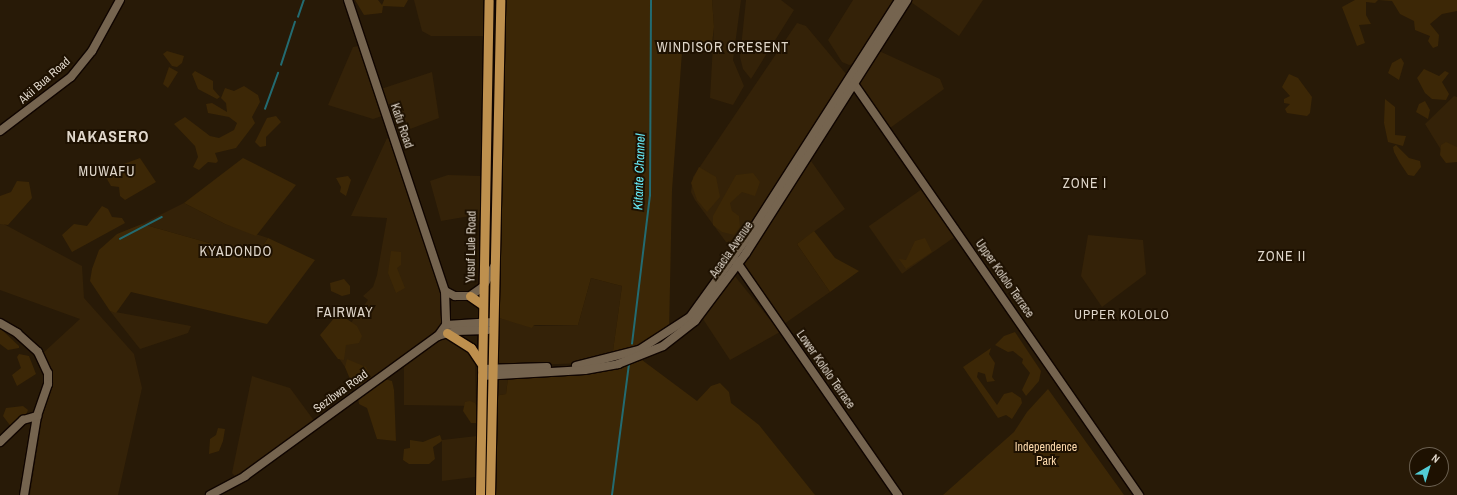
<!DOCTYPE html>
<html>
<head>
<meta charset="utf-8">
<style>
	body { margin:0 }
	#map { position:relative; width:1457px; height:495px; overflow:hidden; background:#281a07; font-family:"Archivo Narrow",sans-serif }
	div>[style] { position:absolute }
	.built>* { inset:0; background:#342208; transform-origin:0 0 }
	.green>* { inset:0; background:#3c2706 }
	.stream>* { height:1.5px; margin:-0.75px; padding:0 0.75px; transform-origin:0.75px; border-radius:0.75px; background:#236b71 }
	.roads { filter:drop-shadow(1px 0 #100500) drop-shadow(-1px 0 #100500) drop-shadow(0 1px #100500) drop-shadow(0 -1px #100500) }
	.secondary>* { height:8px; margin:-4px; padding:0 4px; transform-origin:4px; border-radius:4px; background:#75644f }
	.primary>* { height:9px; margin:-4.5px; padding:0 4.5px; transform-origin:4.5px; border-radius:4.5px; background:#be904e }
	span { translate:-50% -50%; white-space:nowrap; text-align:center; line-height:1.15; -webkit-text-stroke:4px #1e1101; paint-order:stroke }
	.street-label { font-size:12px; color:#dfd6ca }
	.park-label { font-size:12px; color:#fbd8ab }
	.water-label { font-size:13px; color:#67ecf8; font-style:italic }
	.neighbourhood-label { font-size:13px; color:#dfd6ca; letter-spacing:1px }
	.quarter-label { font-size:14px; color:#dfd6ca; letter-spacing:1px }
	.district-label { font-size:16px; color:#dfd6ca; font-weight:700; letter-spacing:1px }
	.north { position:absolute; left:1409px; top:447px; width:40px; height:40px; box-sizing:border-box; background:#1e1101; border:1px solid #6b6051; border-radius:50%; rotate:38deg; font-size:11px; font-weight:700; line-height:16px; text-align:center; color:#dfd6ca }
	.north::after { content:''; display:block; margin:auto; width:14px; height:18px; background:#52ccd6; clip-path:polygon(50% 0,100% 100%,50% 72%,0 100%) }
</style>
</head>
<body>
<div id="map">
	<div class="built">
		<div style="clip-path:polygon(414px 0,487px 0,487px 36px,431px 36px,422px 31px)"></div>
		<div style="clip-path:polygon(712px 0,741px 0,733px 60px,744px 86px,733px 105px,710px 98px,714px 27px)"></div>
		<div style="clip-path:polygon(746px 0,781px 0,794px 10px,751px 79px,743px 69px,740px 57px)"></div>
		<div style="clip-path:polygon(853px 0,895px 0,854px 64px,849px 65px,842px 62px,828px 40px)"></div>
		<div style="clip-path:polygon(908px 0,983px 0,959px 36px)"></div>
		<div style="clip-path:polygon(797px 23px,806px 26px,847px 75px,739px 244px,726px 242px,695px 200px,691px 192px,693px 177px)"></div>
		<div style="clip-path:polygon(359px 46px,382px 116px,373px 119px,328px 105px,353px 47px)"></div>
		<div style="clip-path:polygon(877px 50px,940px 79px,944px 89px,890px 128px,872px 105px,858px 94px,858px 80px)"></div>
		<div style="clip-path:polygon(432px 72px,439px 118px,397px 134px,381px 89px)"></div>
		<div style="clip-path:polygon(1454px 96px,1457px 97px,1457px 156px,1448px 161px,1425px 124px)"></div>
		<div style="clip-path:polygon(387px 138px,391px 139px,444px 304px,440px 329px,360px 389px,332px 348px,368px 300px,363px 296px,373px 287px,377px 275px,387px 218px,351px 216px)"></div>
		<div style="clip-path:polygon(805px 158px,811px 161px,845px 209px,797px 244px,830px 292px,784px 324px,745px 268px,743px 262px)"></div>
		<div style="clip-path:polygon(448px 175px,481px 176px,482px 228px,476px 215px,441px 221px,430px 181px)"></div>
		<div style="left:922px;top:189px;width:58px;height:65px;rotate:55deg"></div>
		<div style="clip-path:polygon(184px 203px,225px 224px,268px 238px,255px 256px,142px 224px)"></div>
		<div style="clip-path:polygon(0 222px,82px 266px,84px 298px,134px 354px,142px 388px,118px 495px,30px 495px,48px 382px,42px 354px,80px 319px,0 290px)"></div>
		<div style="clip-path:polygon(1088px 235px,1143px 240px,1146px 274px,1102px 307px,1081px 276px)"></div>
		<div style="clip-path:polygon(734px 275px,780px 332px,730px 360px,701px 316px)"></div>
		<div style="clip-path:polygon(591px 278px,622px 286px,612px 358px,587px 363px,499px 366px,496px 359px,499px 318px,536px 326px,578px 325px)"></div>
		<div style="clip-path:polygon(110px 311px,191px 326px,188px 333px,140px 349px)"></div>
		<div style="clip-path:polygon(448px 338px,466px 347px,475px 361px,476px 406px,404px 405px,404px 365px,440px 339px)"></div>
		<div style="clip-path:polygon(252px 376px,290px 388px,315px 422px,261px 462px,235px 476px,232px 473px)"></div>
		<div style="clip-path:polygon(508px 378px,506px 394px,494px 396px,496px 380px)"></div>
		<div style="clip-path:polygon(477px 436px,475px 477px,442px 481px,442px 440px)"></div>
	</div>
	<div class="green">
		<div style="clip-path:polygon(355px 0,378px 0,382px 5px,384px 0,408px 0,404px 7px,383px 6px,382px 13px,364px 15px)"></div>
		<div style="clip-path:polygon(506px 0,712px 0,714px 27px,711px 52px,682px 52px,672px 190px,669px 333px,612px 358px,622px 286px,591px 278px,578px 325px,534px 325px,532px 328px,499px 318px,499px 202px)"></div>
		<div style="clip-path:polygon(1355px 0,1378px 0,1375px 3px,1366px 2px,1366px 15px,1371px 24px,1359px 25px,1365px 43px,1357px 46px,1342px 7px)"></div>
		<div style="clip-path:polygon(1379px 0,1457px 0,1457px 11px,1442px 14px,1430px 24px,1439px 35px,1438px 46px,1433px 48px,1428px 41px,1430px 36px,1415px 30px,1414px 21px,1400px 14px,1392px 1px)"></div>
		<div style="clip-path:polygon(496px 31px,493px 170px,492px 170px,493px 35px)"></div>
		<div style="clip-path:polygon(167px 51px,184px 56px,182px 63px,177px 67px,172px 66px,163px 54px)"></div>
		<div style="clip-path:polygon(1401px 58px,1404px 63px,1399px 80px,1388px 73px,1392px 63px)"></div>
		<div style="clip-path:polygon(169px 67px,178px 72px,168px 88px,163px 84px)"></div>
		<div style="clip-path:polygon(1424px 69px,1439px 76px,1445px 71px,1449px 73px,1442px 82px,1449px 94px,1446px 100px,1432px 99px,1425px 93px,1417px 78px)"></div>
		<div style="clip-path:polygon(195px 71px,213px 81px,213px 89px,220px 97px,217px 99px,198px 89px,192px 74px)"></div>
		<div style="clip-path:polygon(1289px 74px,1298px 78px,1312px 97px,1310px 113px,1307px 116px,1287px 113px,1285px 109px,1290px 104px,1284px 103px,1284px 99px,1290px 96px,1282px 87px)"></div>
		<div style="clip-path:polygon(244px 86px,258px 95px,260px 102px,252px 117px,255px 123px,236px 148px,215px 153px,218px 161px,216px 163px,208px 162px,199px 170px,193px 167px,198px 157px,195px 146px,174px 124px,185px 117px,210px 136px,219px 138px,234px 130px,237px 123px,229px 117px,208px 113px,206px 104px,212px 103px,227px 112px,226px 103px,221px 98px,225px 88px,234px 91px)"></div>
		<div style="clip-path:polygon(1385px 99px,1395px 107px,1395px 135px,1406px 136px,1403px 146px,1388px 142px,1384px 123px)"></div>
		<div style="clip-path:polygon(1425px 101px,1430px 110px,1428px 119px,1416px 112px,1419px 104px)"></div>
		<div style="clip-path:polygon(276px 116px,281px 122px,266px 137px,266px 146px,260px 147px,255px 142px,267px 118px)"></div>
		<div style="clip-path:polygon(1446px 142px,1457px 147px,1457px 162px,1446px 163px,1440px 155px,1441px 145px)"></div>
		<div style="clip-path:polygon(1396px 145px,1409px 158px,1420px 161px,1421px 167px,1414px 176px,1408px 175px,1400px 163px,1394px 152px,1393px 147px)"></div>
		<div style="clip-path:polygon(140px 158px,156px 182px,125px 200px,120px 196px,119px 187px,111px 186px,104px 174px,117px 175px,121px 165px)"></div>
		<div style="clip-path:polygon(243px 158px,296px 185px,256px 236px,225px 224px,184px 203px)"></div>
		<div style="clip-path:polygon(699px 167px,716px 177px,720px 197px,707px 212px,697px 200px,691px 183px)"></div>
		<div style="clip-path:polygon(753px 173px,760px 182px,755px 196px,742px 192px,730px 203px,732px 211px,739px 216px,740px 227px,734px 235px,722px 232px,713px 225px,713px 216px,736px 175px)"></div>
		<div style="clip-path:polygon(348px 176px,351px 180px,346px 196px,340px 192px,341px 187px,336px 178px)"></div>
		<div style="clip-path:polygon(17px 181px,29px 182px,32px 198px,8px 225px,0 224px,0 196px,11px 192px)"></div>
		<div style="clip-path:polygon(102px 206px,108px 209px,112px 217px,122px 218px,125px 223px,72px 252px,62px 235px,74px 224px,87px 226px)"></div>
		<div style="clip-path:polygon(142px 224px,255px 256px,268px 238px,315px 260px,267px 324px,131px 292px,116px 313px,110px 311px,90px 281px,92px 269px,99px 250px,117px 234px)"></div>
		<div style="clip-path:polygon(814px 231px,835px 258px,859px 271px,830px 292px,797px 244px)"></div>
		<div style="clip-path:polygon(925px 238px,932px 252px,906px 269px,899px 259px,906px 260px,915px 241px)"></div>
		<div style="clip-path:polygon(391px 251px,401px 252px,401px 265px,397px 268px,405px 288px,396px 293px,388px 273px)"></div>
		<div style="clip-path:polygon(344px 279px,350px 286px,350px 294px,342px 296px,331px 291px,330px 283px)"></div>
		<div style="clip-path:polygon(341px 315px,357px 326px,362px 336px,359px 343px,346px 345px,344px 360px,338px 359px,320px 335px,335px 317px)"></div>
		<div style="clip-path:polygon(0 328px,19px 346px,19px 348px,8px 350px,0 344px)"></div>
		<div style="clip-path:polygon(1015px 332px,1041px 371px,1039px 381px,1026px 396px,1022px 390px,1030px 373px,1022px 363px,1023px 359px,1013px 351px,1008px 352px,995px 345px,1004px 336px)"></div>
		<div style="clip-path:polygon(991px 348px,989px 354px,995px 363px,992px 377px,995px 381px,987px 382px,985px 374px,978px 372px,977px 377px,997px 405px,1004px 394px,1012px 392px,1021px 398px,1022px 403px,1012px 419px,1006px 415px,998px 418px,963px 367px)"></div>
		<div style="clip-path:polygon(19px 354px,29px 356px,36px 374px,17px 386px,12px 375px,21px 368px,17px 357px)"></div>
		<div style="clip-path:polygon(347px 359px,366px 367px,369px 374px,358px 382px,350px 379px,345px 367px)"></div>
		<div style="clip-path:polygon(642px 360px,697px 401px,711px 386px,720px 383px,729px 392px,731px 403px,759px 425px,815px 495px,492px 495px,494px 396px,506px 394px,508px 378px,547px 377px,625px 365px)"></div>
		<div style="clip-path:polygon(385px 379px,392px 381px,394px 390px,396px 441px,377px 439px,367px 408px,359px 404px,358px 398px)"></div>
		<div style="clip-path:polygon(1048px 389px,1124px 495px,943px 495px,1014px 432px,1027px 412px)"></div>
		<div style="clip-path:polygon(470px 401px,475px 403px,479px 412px,476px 423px,471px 423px,463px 411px,465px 402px)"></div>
		<div style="clip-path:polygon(23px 406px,28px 410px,26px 415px,12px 428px,3px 416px,6px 408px)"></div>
		<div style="clip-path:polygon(218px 428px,225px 429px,223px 441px,219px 451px,209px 454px,210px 439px,216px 435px)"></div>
		<div style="clip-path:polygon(440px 435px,442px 441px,433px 447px,435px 459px,429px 464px,409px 464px,403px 460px,404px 449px,410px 448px,410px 440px,423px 442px)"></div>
	</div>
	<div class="stream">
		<div style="left:298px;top:17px;width:18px;rotate:-71deg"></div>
		<div style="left:281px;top:65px;width:45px;rotate:-72deg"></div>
		<div style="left:265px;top:109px;width:38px;rotate:-70deg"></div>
		<div style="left:120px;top:239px;width:47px;rotate:-27.6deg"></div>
		<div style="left:632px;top:344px;width:149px;rotate:-83.1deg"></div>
		<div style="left:650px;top:196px;width:196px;rotate:-89.7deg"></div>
		<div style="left:612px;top:495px;width:132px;rotate:-82.6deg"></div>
	</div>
	<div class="roads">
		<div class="secondary">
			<div style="left:348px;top:0;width:307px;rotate:71.6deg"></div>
			<div style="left:445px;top:291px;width:11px;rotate:27deg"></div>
			<div style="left:455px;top:296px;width:15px"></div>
			<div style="left:470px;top:296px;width:16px;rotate:-35deg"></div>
			<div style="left:483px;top:287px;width:24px;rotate:-62deg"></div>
			<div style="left:852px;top:81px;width:504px;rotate:55.27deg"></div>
			<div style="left:0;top:131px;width:89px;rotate:-37.3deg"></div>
			<div style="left:71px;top:77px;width:33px;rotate:-51deg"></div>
			<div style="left:92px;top:51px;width:58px;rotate:-61.2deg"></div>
			<div style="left:736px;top:261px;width:285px;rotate:55.3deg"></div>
			<div style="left:445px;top:291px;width:34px;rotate:88deg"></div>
			<div style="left:0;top:323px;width:20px;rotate:30deg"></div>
			<div style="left:17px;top:333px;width:28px;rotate:42deg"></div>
			<div style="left:38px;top:352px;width:23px;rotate:65deg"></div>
			<div style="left:48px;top:373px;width:11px;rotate:90deg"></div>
			<div style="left:48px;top:384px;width:34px;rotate:109deg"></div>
			<div style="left:37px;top:416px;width:80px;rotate:99.3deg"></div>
			<div style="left:438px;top:336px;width:14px;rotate:-54deg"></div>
			<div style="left:446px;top:325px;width:47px;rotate:-3.7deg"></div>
			<div style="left:576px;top:366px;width:65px;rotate:-14.3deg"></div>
			<div style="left:639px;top:350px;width:61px;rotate:-32.9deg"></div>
			<div style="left:690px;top:317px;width:97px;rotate:-54.2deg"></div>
			<div style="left:747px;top:238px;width:282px;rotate:-57.4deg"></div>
			<div style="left:482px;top:369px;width:65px;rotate:-1.8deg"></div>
			<div style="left:482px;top:376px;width:103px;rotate:-3.3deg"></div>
			<div style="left:585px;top:370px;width:34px;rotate:-10deg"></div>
			<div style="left:618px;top:364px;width:48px;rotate:-21.8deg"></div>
			<div style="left:663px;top:346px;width:41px;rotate:-38deg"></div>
			<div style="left:695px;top:321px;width:85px;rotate:-53.1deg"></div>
			<div style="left:746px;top:253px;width:300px;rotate:-57.5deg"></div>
			<div style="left:0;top:442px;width:32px;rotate:-44deg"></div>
			<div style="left:23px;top:420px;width:15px;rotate:-16deg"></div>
			<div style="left:210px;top:495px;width:40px;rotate:-28deg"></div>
			<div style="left:245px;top:476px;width:238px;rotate:-36deg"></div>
			<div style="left:438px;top:336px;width:19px;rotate:-16deg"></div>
			<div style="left:456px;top:331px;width:32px;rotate:-2deg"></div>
		</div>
		<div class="primary">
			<div style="left:470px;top:296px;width:16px;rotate:35deg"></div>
			<div style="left:447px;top:333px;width:28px;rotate:32deg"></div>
			<div style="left:471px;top:348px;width:18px;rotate:56deg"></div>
			<div style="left:480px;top:495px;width:495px;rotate:-89deg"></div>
			<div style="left:490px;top:495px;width:495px;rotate:-88.8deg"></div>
		</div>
	</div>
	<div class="street-label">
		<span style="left:45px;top:81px;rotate:-41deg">Akii Bua Road</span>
		<span style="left:401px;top:126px;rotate:71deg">Kafu Road</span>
		<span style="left:472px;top:247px;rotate:-89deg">Yusuf Lule Road</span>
		<span style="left:732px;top:250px;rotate:-55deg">Acacia Avenue</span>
		<span style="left:1004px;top:279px;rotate:55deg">Upper Kololo Terrace</span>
		<span style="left:825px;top:370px;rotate:55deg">Lower Kololo Terrace</span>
		<span style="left:341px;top:392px;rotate:-36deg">Sezibwa Road</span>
	</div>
	<div class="park-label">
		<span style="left:1046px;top:455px">Independence<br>Park</span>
	</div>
	<div class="water-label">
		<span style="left:640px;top:172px;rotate:-88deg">Kitante Channel</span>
	</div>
	<div class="neighbourhood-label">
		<span style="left:1122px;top:315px">UPPER KOLOLO</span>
	</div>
	<div class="quarter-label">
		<span style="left:723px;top:47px">WINDISOR CRESENT</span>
		<span style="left:107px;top:171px">MUWAFU</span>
		<span style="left:1085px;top:183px">ZONE I</span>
		<span style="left:236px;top:251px">KYADONDO</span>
		<span style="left:1282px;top:256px">ZONE II</span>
		<span style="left:345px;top:312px">FAIRWAY</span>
	</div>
	<div class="district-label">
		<span style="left:108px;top:136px">NAKASERO</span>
	</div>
	<div class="north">N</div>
</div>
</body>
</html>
